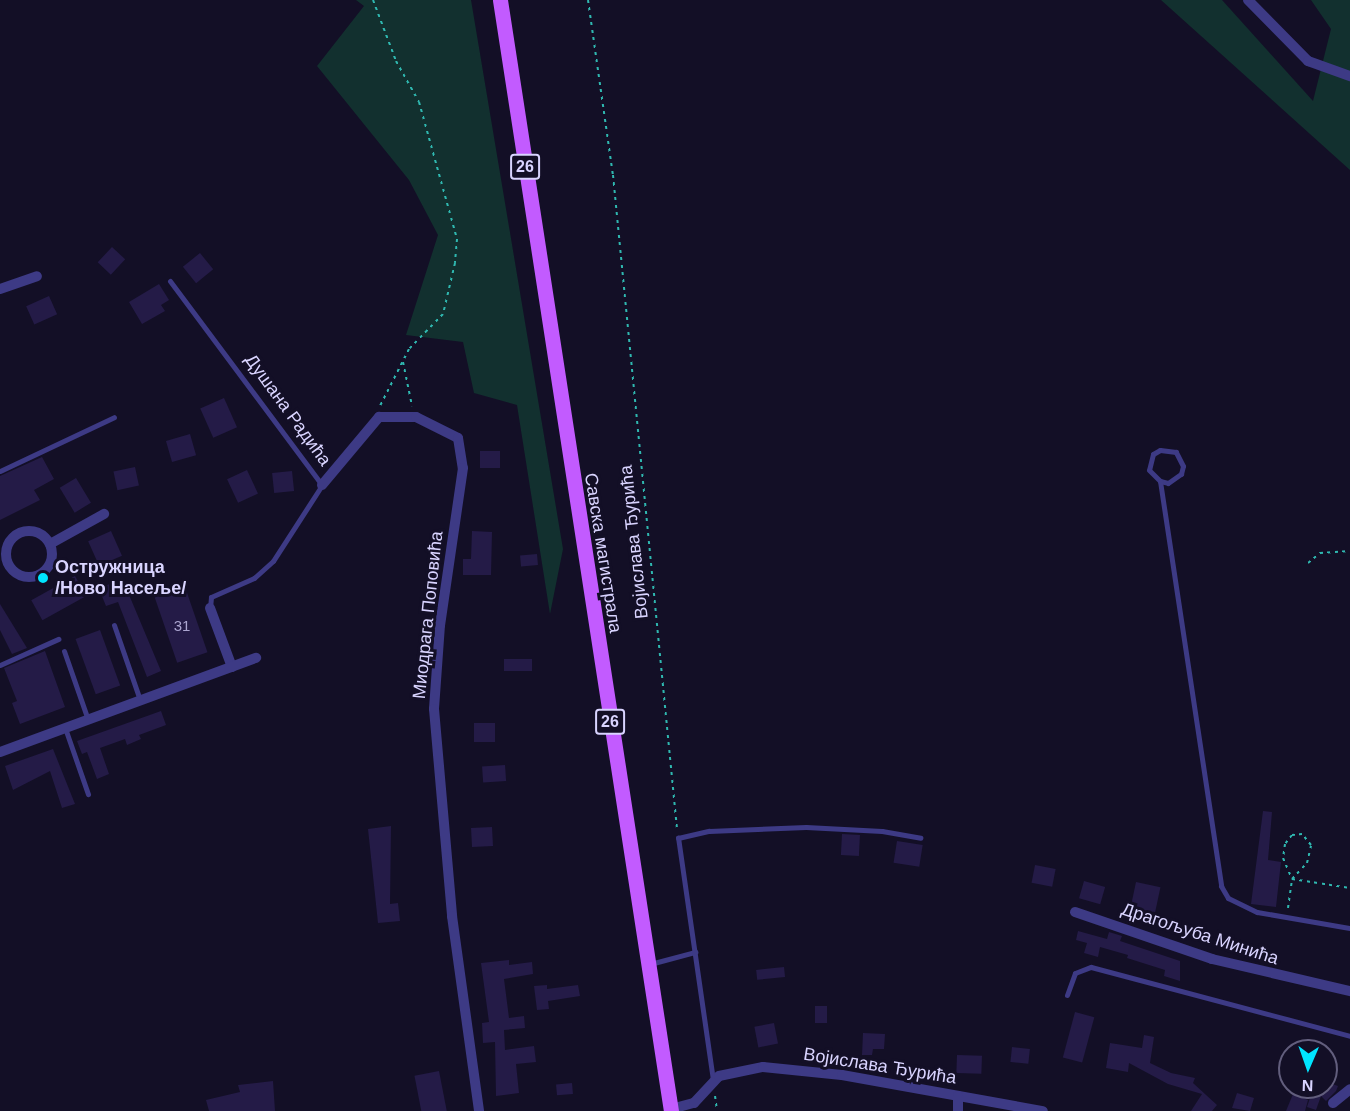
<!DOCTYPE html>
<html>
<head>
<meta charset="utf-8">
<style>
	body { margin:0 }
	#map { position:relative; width:1350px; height:1111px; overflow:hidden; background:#130f26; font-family:Helvetica,sans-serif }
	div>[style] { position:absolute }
	.green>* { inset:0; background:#12302f }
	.building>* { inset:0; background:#241b47; transform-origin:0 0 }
	.path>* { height:2px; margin-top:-1px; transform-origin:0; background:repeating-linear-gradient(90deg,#2fb8b0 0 3px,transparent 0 7.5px) }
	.lane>* { height:5px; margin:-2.5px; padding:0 2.5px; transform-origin:2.5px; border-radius:2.5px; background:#3d3a85 }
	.street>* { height:10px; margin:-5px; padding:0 5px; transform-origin:5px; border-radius:5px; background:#3d3a85 }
	.street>.ring { margin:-5px; padding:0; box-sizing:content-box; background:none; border:10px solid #3d3a85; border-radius:50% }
	.primary>* { height:15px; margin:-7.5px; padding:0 7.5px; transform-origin:7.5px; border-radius:7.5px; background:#c25bff }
	.dots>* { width:16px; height:16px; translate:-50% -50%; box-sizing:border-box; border:3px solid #130f26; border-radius:50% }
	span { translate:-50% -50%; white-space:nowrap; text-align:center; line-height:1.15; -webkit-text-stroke:6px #130f26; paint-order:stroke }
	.number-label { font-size:15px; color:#aca6d1 }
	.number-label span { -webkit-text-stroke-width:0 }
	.shield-label span { padding:2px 4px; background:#130f26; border:2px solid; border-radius:4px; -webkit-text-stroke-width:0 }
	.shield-label { font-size:16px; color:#d9d4ff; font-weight:700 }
	.street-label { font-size:18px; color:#d9d4ff }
	.poi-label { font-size:18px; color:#d9d4ff; font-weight:700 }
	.left { translate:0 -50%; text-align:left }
	.north { position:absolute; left:1278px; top:1039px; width:60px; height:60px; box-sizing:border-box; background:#130f26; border:2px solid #625e7d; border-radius:50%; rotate:182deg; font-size:16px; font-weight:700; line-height:24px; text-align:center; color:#d9d4ff }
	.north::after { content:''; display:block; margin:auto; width:21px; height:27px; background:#00e5ff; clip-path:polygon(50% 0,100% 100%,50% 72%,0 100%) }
</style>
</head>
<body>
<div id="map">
	<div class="green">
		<div style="clip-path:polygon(356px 0,471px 0,563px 549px,550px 614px,517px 405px,474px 393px,463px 342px,406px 335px,438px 235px,409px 180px,317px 66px,364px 6px)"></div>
		<div style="clip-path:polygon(1161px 0,1222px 0,1313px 101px,1331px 29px,1311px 0,1350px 0,1350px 170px)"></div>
	</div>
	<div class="building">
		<div style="left:112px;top:247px;width:18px;height:21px;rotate:43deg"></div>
		<div style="left:200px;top:253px;width:21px;height:22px;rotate:51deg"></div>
		<div style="clip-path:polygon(159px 284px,169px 300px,161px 305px,165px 311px,142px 324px,129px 302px)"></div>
		<div style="left:49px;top:296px;width:20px;height:25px;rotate:66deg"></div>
		<div style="left:224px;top:398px;width:32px;height:26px;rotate:66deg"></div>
		<div style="left:190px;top:434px;width:22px;height:25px;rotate:74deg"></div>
		<div style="left:500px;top:451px;width:17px;height:20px;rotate:90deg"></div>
		<div style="clip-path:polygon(42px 457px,54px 479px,34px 490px,40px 500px,0 520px,0 476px)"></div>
		<div style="left:135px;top:467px;width:19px;height:22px;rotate:78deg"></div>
		<div style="left:247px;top:470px;width:26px;height:22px;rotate:65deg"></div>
		<div style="left:292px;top:471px;width:20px;height:20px;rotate:84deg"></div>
		<div style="left:76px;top:478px;width:29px;height:19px;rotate:59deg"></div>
		<div style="left:111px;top:531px;width:27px;height:25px;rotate:66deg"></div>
		<div style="clip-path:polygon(472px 531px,492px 532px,491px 575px,463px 575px,463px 559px,471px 559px)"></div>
		<div style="left:537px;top:554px;width:11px;height:17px;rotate:85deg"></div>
		<div style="left:75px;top:576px;width:23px;height:50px;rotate:61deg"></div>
		<div style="clip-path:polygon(122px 578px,161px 671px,147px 677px,118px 602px,106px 606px,99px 589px)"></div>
		<div style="left:185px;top:587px;width:69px;height:32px;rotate:71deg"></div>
		<div style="clip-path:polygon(0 604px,27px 648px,12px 654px,0 630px)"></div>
		<div style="left:100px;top:630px;width:59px;height:26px;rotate:70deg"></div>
		<div style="clip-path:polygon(45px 651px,65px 707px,20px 724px,12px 703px,17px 701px,4px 668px)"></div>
		<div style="left:532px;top:659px;width:12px;height:28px;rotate:90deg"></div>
		<div style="clip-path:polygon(161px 711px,166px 725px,139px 735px,141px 739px,127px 745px,125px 739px,100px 748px,109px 774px,97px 779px,87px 752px,82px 754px,77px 741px)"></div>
		<div style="left:474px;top:723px;width:21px;height:19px"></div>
		<div style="clip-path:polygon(53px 749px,75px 804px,62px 808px,50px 771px,13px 790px,5px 766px)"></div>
		<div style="left:505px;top:765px;width:16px;height:23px;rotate:86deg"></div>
		<div style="clip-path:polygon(1263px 811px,1272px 812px,1268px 860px,1281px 862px,1276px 907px,1251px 904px)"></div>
		<div style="clip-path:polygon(391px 826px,390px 904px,398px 903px,400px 921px,378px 923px,368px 829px)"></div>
		<div style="left:492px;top:827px;width:19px;height:21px;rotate:87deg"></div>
		<div style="left:842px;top:834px;width:18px;height:21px;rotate:3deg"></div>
		<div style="left:897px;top:841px;width:26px;height:22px;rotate:9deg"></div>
		<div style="left:1035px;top:865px;width:21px;height:18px;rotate:11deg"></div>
		<div style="left:1084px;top:881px;width:22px;height:18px;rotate:16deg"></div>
		<div style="left:1136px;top:882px;width:25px;height:28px;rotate:12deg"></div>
		<div style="clip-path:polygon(1078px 931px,1107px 939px,1109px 932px,1122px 936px,1120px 941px,1180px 961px,1180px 981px,1164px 976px,1165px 970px,1127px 958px,1128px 955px,1100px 947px,1098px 957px,1084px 953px,1087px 943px,1076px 940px)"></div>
		<div style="clip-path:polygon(509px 960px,509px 965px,532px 962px,533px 974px,504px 979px,509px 1018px,524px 1016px,525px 1028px,504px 1030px,505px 1050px,534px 1046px,536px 1062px,516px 1064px,519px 1093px,496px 1096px,495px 1042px,483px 1043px,482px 1023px,489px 1022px,481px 963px)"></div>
		<div style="left:784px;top:967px;width:10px;height:28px;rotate:84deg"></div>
		<div style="clip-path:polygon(547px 985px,547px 989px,578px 985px,580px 996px,548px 1001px,549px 1009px,537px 1010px,534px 986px)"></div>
		<div style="left:815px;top:1006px;width:12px;height:17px"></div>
		<div style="left:1075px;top:1012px;width:20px;height:47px;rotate:15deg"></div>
		<div style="left:774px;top:1023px;width:21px;height:20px;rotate:79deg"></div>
		<div style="clip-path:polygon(863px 1033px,885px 1034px,884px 1049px,873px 1049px,872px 1055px,862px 1055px)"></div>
		<div style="clip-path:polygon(1144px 1035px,1154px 1037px,1150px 1063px,1171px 1073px,1195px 1078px,1193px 1083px,1217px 1105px,1212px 1111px,1191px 1111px,1202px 1094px,1168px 1084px,1129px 1063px,1128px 1072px,1106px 1068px,1110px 1043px,1142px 1048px)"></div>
		<div style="left:1012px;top:1047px;width:18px;height:15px;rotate:6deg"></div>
		<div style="left:957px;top:1055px;width:25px;height:18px;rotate:2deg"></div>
		<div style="left:439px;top:1071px;width:41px;height:25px;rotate:79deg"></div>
		<div style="clip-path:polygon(273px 1081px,275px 1111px,209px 1111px,206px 1100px,240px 1092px,238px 1085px)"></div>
		<div style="clip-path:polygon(1326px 1082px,1338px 1086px,1336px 1091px,1326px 1101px,1321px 1096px,1316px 1110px,1307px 1107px,1312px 1092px,1301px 1087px,1326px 1087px)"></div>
		<div style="left:572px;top:1083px;width:11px;height:16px;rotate:85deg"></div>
		<div style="clip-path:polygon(1237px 1093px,1254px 1098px,1250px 1111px,1232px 1108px)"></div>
		<div style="clip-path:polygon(1293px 1094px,1308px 1100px,1305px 1111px,1286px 1111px)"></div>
	</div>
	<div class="path">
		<div style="left:373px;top:0;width:65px;rotate:69.3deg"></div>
		<div style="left:396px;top:61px;width:47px;rotate:60.7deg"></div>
		<div style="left:419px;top:102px;width:142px;rotate:74.5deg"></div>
		<div style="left:457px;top:239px;width:24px;rotate:95deg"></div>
		<div style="left:455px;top:263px;width:52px;rotate:103.2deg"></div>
		<div style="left:443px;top:314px;width:49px;rotate:134.2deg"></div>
		<div style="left:409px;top:349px;width:64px;rotate:117deg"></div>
		<div style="left:588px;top:0;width:177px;rotate:81.9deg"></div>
		<div style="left:613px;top:175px;width:657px;rotate:84.41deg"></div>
		<div style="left:403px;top:362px;width:45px;rotate:78.4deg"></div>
		<div style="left:1308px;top:563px;width:16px;rotate:-40deg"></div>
		<div style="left:1320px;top:553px;width:30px;rotate:-4deg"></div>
		<div style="left:1288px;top:908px;width:29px;rotate:-82deg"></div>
		<div style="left:1292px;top:879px;width:22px;rotate:-47deg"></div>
		<div style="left:1307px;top:863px;width:18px;rotate:-77deg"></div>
		<div style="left:1311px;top:845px;width:14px;rotate:-129deg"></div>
		<div style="left:1302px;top:834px;width:10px;rotate:174deg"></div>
		<div style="left:1292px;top:835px;width:11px;rotate:128deg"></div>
		<div style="left:1285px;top:844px;width:14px;rotate:98deg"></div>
		<div style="left:1283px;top:858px;width:23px;rotate:67deg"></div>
		<div style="left:1292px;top:879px;width:59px;rotate:8.8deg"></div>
		<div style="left:715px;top:1096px;width:15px;rotate:82deg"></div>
	</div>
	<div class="lane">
		<div style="left:170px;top:281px;width:254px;rotate:53.3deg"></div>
		<div style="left:322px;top:485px;width:90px;rotate:122.8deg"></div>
		<div style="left:273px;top:561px;width:25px;rotate:138deg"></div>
		<div style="left:254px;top:578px;width:47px;rotate:156.2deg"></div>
		<div style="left:211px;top:597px;width:11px;rotate:95deg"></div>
		<div style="left:0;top:471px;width:126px;rotate:-25.3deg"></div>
		<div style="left:1160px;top:481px;width:8px;rotate:14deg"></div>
		<div style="left:1168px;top:483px;width:16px;rotate:-35deg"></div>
		<div style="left:1181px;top:474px;width:8px;rotate:-76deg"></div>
		<div style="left:1183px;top:466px;width:16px;rotate:-117deg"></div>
		<div style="left:1176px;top:452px;width:16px;rotate:-173deg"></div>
		<div style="left:1160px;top:450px;width:8px;rotate:150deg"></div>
		<div style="left:1153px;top:454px;width:16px;rotate:104deg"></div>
		<div style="left:1149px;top:470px;width:16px;rotate:45deg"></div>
		<div style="left:1160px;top:481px;width:410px;rotate:81.4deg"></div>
		<div style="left:1221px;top:886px;width:14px;rotate:60deg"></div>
		<div style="left:1228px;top:898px;width:32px;rotate:26deg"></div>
		<div style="left:1257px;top:912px;width:94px;rotate:9.8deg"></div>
		<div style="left:114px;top:625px;width:79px;rotate:70.9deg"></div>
		<div style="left:64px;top:651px;width:73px;rotate:70.8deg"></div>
		<div style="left:0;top:665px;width:64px;rotate:-24.1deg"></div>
		<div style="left:65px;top:728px;width:70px;rotate:70.8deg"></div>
		<div style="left:650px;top:964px;width:47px;rotate:-14.9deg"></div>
		<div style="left:1067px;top:995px;width:23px;rotate:-70deg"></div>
		<div style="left:1075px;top:973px;width:17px;rotate:-21deg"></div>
		<div style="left:1091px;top:967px;width:268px;rotate:14.9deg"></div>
		<div style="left:713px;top:1080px;width:245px;rotate:-98.2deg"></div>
		<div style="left:678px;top:838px;width:32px;rotate:-13deg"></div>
		<div style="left:709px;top:831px;width:97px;rotate:-2.4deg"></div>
		<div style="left:806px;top:827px;width:76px;rotate:3deg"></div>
		<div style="left:882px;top:831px;width:39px;rotate:10deg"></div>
	</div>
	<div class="street">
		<div style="left:1248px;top:0;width:86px;rotate:45.5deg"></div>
		<div style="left:1308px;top:61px;width:45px;rotate:19.7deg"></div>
		<div style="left:0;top:289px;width:39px;rotate:-19deg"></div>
		<div style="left:322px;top:485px;width:89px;rotate:-50deg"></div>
		<div style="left:379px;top:417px;width:37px"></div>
		<div style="left:416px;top:417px;width:47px;rotate:26.6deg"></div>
		<div style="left:458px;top:438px;width:30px;rotate:81deg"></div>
		<div style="left:463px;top:468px;width:159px;rotate:98.3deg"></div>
		<div style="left:440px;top:625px;width:84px;rotate:94.1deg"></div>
		<div style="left:434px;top:709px;width:208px;rotate:85deg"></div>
		<div style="left:452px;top:916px;width:197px;rotate:82.1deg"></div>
		<div class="ring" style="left:6px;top:531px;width:36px;height:36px"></div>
		<div style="left:50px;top:544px;width:62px;rotate:-29.1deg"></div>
		<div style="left:210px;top:608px;width:63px;rotate:69.6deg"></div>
		<div style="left:0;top:752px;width:273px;rotate:-20.2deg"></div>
		<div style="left:1075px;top:912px;width:145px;rotate:18.9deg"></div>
		<div style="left:1212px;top:959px;width:142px;rotate:13.1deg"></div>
		<div style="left:1333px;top:1103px;width:22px;rotate:-39deg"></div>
		<div style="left:671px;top:1109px;width:24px;rotate:-15deg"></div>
		<div style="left:694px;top:1103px;width:37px;rotate:-47deg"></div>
		<div style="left:719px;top:1076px;width:45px;rotate:-11.6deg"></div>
		<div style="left:763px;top:1067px;width:79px;rotate:5.8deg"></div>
		<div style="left:842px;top:1075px;width:204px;rotate:10.2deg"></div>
		<div style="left:958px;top:1111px;width:15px;rotate:-90deg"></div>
	</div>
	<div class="primary">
		<div style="left:500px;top:0;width:1124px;rotate:81.25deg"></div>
	</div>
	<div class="dots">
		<div style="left:43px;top:578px;background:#00e5ff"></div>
	</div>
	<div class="number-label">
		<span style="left:182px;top:626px">31</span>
	</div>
	<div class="shield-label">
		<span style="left:525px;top:167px">26</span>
		<span style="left:610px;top:722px">26</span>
	</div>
	<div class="street-label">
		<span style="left:288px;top:410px;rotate:54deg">Душана Радића</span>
		<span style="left:634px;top:542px;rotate:-96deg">Војислава Ђурића</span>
		<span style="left:603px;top:553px;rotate:81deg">Савска магистрала</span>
		<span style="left:428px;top:615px;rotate:-84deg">Миодрага Поповића</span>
		<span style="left:1200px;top:934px;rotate:18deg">Драгољуба Минића</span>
		<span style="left:880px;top:1066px;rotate:9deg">Војислава Ђурића</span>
	</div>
	<div class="poi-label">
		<span class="left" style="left:55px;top:578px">Остружница<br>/Ново Насеље/</span>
	</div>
	<div class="north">N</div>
</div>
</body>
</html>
